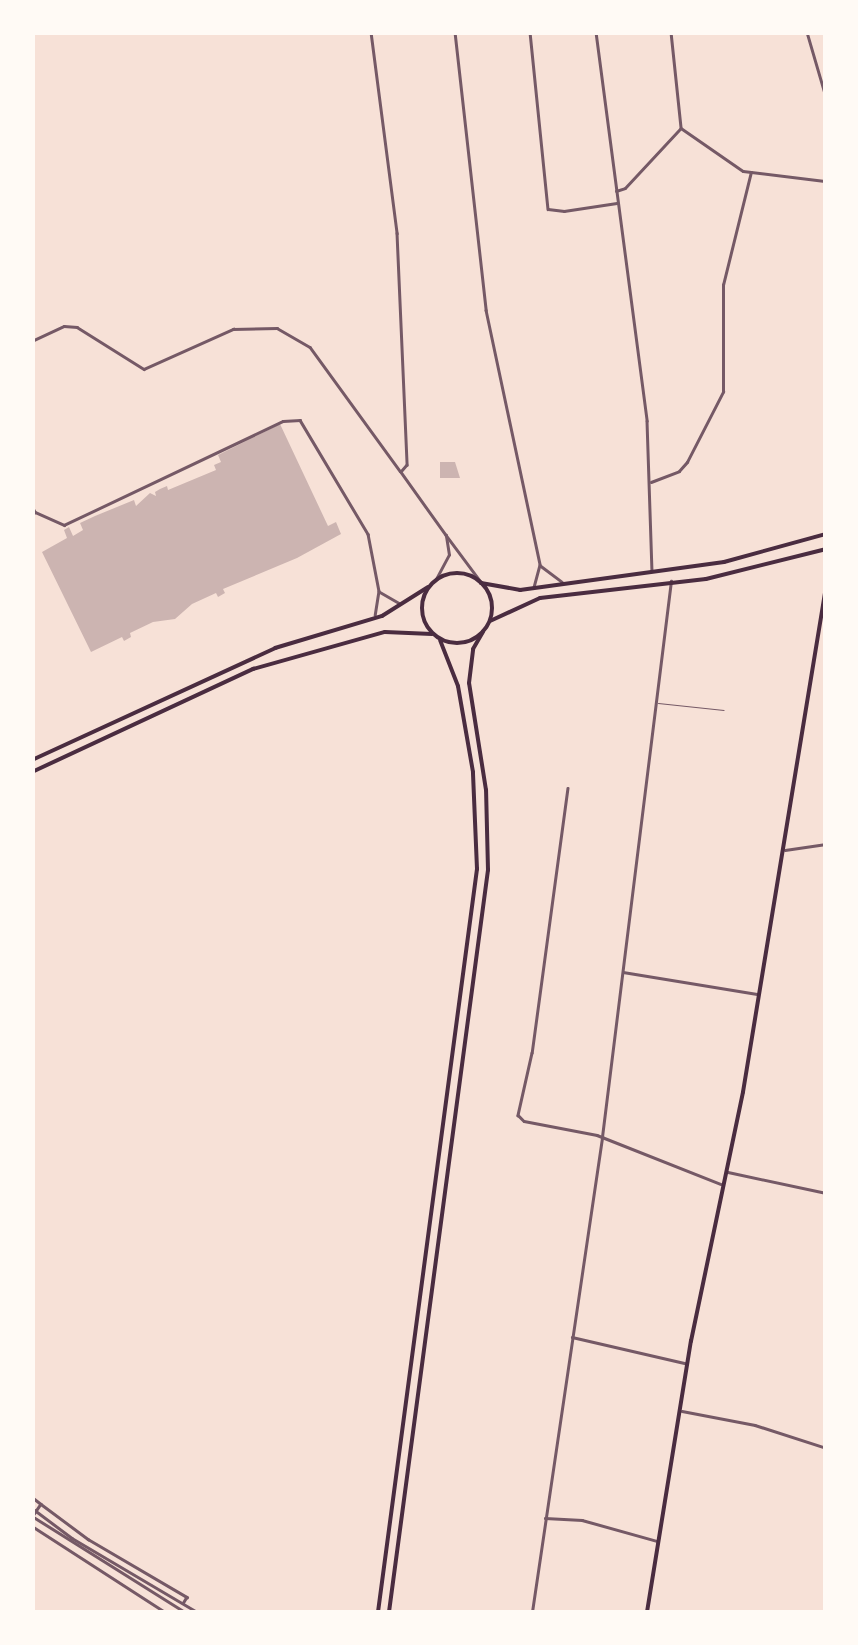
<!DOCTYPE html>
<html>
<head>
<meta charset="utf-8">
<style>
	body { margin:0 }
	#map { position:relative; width:858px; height:1645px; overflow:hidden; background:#f7e1d7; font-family:Roboto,sans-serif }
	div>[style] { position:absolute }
	.building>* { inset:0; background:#ccb4b1 }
	.service>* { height:1px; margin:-0.5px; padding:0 0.5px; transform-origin:0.5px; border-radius:0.5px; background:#755966 }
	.pedestrian>* { height:2.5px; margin:-1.25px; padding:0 1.25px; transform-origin:1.25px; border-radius:1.25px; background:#755966 }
	.minor>* { height:2.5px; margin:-1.25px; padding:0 1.25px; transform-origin:1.25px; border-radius:1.25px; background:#755966 }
	.primary>* { height:4px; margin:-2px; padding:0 2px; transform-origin:2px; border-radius:2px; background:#4a2c40 }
	.primary>.ring { margin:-2px; padding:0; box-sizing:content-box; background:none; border:4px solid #4a2c40; border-radius:50% }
	span { translate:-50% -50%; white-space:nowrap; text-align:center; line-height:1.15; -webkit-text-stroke:9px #fffaf5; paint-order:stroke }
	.frame { position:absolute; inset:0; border:35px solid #fffaf5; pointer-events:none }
</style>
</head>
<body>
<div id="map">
	<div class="building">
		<div style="clip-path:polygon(280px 424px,328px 526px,336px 522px,341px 534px,297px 558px,223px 589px,225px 593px,218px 597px,216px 593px,192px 604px,175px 619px,153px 622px,130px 633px,131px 637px,124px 641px,122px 637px,91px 652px,42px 552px,67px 538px,64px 530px,69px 527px,73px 536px,83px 530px,80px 523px,95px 516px,134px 500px,136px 506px,150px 493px,156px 496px,155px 492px,160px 489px,167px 486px,168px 490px,216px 470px,214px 465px,221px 462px,218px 455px)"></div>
		<div style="clip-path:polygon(440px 462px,455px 462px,460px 478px,440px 478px)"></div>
	</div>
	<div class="service">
		<div style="left:658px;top:703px;width:66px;rotate:6.1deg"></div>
	</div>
	<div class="pedestrian">
		<div style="left:32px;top:1497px;width:11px;rotate:38deg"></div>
		<div style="left:41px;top:1504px;width:14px;rotate:124deg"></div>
		<div style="left:41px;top:1504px;width:59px;rotate:36.7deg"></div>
		<div style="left:88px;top:1539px;width:115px;rotate:30.4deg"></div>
		<div style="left:187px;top:1597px;width:6px;rotate:121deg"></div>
		<div style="left:32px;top:1526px;width:158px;rotate:32.9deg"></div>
	</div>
	<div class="minor">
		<div style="left:371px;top:32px;width:203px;rotate:82.6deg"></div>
		<div style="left:397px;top:233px;width:232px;rotate:87.5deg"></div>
		<div style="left:407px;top:465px;width:9px;rotate:131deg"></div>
		<div style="left:401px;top:472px;width:77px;rotate:54.5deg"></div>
		<div style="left:455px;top:32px;width:280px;rotate:83.6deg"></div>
		<div style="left:486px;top:310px;width:261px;rotate:78deg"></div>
		<div style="left:540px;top:565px;width:23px;rotate:105deg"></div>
		<div style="left:530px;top:32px;width:178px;rotate:84.2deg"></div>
		<div style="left:548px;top:209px;width:16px;rotate:7deg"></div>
		<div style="left:564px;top:211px;width:53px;rotate:-8.7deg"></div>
		<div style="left:596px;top:32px;width:392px;rotate:82.5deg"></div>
		<div style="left:647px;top:421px;width:150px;rotate:88.1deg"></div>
		<div style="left:671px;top:32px;width:96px;rotate:84deg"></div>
		<div style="left:807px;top:32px;width:68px;rotate:73.7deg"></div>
		<div style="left:681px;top:128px;width:75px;rotate:34.7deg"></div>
		<div style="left:743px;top:171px;width:84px;rotate:6.9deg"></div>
		<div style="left:616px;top:191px;width:9px;rotate:-18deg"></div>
		<div style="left:625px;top:188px;width:81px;rotate:-47deg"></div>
		<div style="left:32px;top:341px;width:35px;rotate:-25deg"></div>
		<div style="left:64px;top:326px;width:13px;rotate:4deg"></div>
		<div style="left:77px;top:327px;width:79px;rotate:32.1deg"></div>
		<div style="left:144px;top:369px;width:98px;rotate:-24.2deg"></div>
		<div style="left:233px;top:329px;width:44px;rotate:-1.3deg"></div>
		<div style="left:277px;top:328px;width:38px;rotate:30deg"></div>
		<div style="left:310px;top:347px;width:153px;rotate:54deg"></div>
		<div style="left:651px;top:482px;width:30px;rotate:-21deg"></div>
		<div style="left:679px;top:471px;width:12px;rotate:-48deg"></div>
		<div style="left:687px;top:462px;width:79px;rotate:-62.8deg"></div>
		<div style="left:723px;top:392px;width:107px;rotate:-90deg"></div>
		<div style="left:723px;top:285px;width:116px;rotate:-76.1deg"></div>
		<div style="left:32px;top:506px;width:7px;rotate:63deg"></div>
		<div style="left:35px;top:512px;width:32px;rotate:24deg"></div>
		<div style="left:64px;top:525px;width:242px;rotate:-25.4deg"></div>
		<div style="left:283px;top:421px;width:17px;rotate:-3deg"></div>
		<div style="left:300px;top:420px;width:133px;rotate:59.2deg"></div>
		<div style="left:368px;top:534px;width:58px;rotate:79.1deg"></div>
		<div style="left:379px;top:591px;width:24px;rotate:99deg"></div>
		<div style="left:541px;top:566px;width:26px;rotate:37deg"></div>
		<div style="left:436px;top:579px;width:27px;rotate:-62deg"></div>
		<div style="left:449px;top:555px;width:20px;rotate:-99deg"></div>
		<div style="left:446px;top:535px;width:59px;rotate:53.3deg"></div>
		<div style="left:380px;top:592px;width:22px;rotate:30deg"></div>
		<div style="left:568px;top:788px;width:267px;rotate:97.7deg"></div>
		<div style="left:532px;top:1053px;width:64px;rotate:102.7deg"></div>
		<div style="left:518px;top:1115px;width:8px;rotate:45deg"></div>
		<div style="left:524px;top:1121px;width:74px;rotate:10.9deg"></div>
		<div style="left:597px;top:1135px;width:133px;rotate:21.6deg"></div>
		<div style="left:785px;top:850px;width:41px;rotate:-8.3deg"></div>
		<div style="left:623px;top:972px;width:137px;rotate:9.3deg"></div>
		<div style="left:728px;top:1172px;width:100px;rotate:12.1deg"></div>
		<div style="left:572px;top:1337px;width:116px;rotate:13deg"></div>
		<div style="left:682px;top:1411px;width:74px;rotate:10.9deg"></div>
		<div style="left:755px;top:1425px;width:75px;rotate:17.9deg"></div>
		<div style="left:32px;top:1508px;width:50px;rotate:36.9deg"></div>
		<div style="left:72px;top:1538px;width:145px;rotate:30.6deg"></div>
		<div style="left:32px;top:1516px;width:181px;rotate:32.1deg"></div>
		<div style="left:545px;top:1518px;width:37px;rotate:3deg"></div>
		<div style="left:582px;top:1520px;width:78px;rotate:15.6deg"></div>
		<div style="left:532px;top:1612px;width:480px;rotate:-81.6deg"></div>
		<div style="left:602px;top:1137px;width:560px;rotate:-82.93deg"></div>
	</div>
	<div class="primary">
		<div class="ring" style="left:422px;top:573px;width:66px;height:66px"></div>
		<div style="left:481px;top:583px;width:40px;rotate:10deg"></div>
		<div style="left:520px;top:590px;width:206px;rotate:-7.8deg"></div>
		<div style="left:724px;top:562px;width:106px;rotate:-15.4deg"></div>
		<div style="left:490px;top:621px;width:55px;rotate:-24.7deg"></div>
		<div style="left:540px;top:598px;width:167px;rotate:-6.5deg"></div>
		<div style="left:706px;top:579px;width:124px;rotate:-14deg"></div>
		<div style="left:32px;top:760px;width:268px;rotate:-24.7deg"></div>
		<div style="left:275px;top:648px;width:112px;rotate:-16.7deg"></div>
		<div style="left:382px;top:616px;width:54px;rotate:-32.2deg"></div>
		<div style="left:32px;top:772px;width:244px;rotate:-25deg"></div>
		<div style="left:253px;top:669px;width:137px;rotate:-15.7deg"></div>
		<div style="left:385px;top:632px;width:47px;rotate:2.4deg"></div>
		<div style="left:378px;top:1612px;width:750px;rotate:-82.41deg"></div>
		<div style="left:477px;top:869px;width:97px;rotate:-92.4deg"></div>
		<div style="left:473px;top:772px;width:87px;rotate:-99.9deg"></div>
		<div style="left:458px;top:686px;width:49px;rotate:-111.4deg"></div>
		<div style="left:389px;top:1612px;width:749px;rotate:-82.4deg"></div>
		<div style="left:488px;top:870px;width:80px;rotate:-91.4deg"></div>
		<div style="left:486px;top:790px;width:108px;rotate:-99deg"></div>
		<div style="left:469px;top:683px;width:34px;rotate:-83deg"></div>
		<div style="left:473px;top:649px;width:20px;rotate:-60deg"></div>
		<div style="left:647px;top:1612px;width:275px;rotate:-80.8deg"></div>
		<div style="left:691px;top:1341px;width:254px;rotate:-78.2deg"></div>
		<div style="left:743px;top:1092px;width:512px;rotate:-80.67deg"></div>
	</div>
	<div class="frame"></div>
</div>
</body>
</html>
